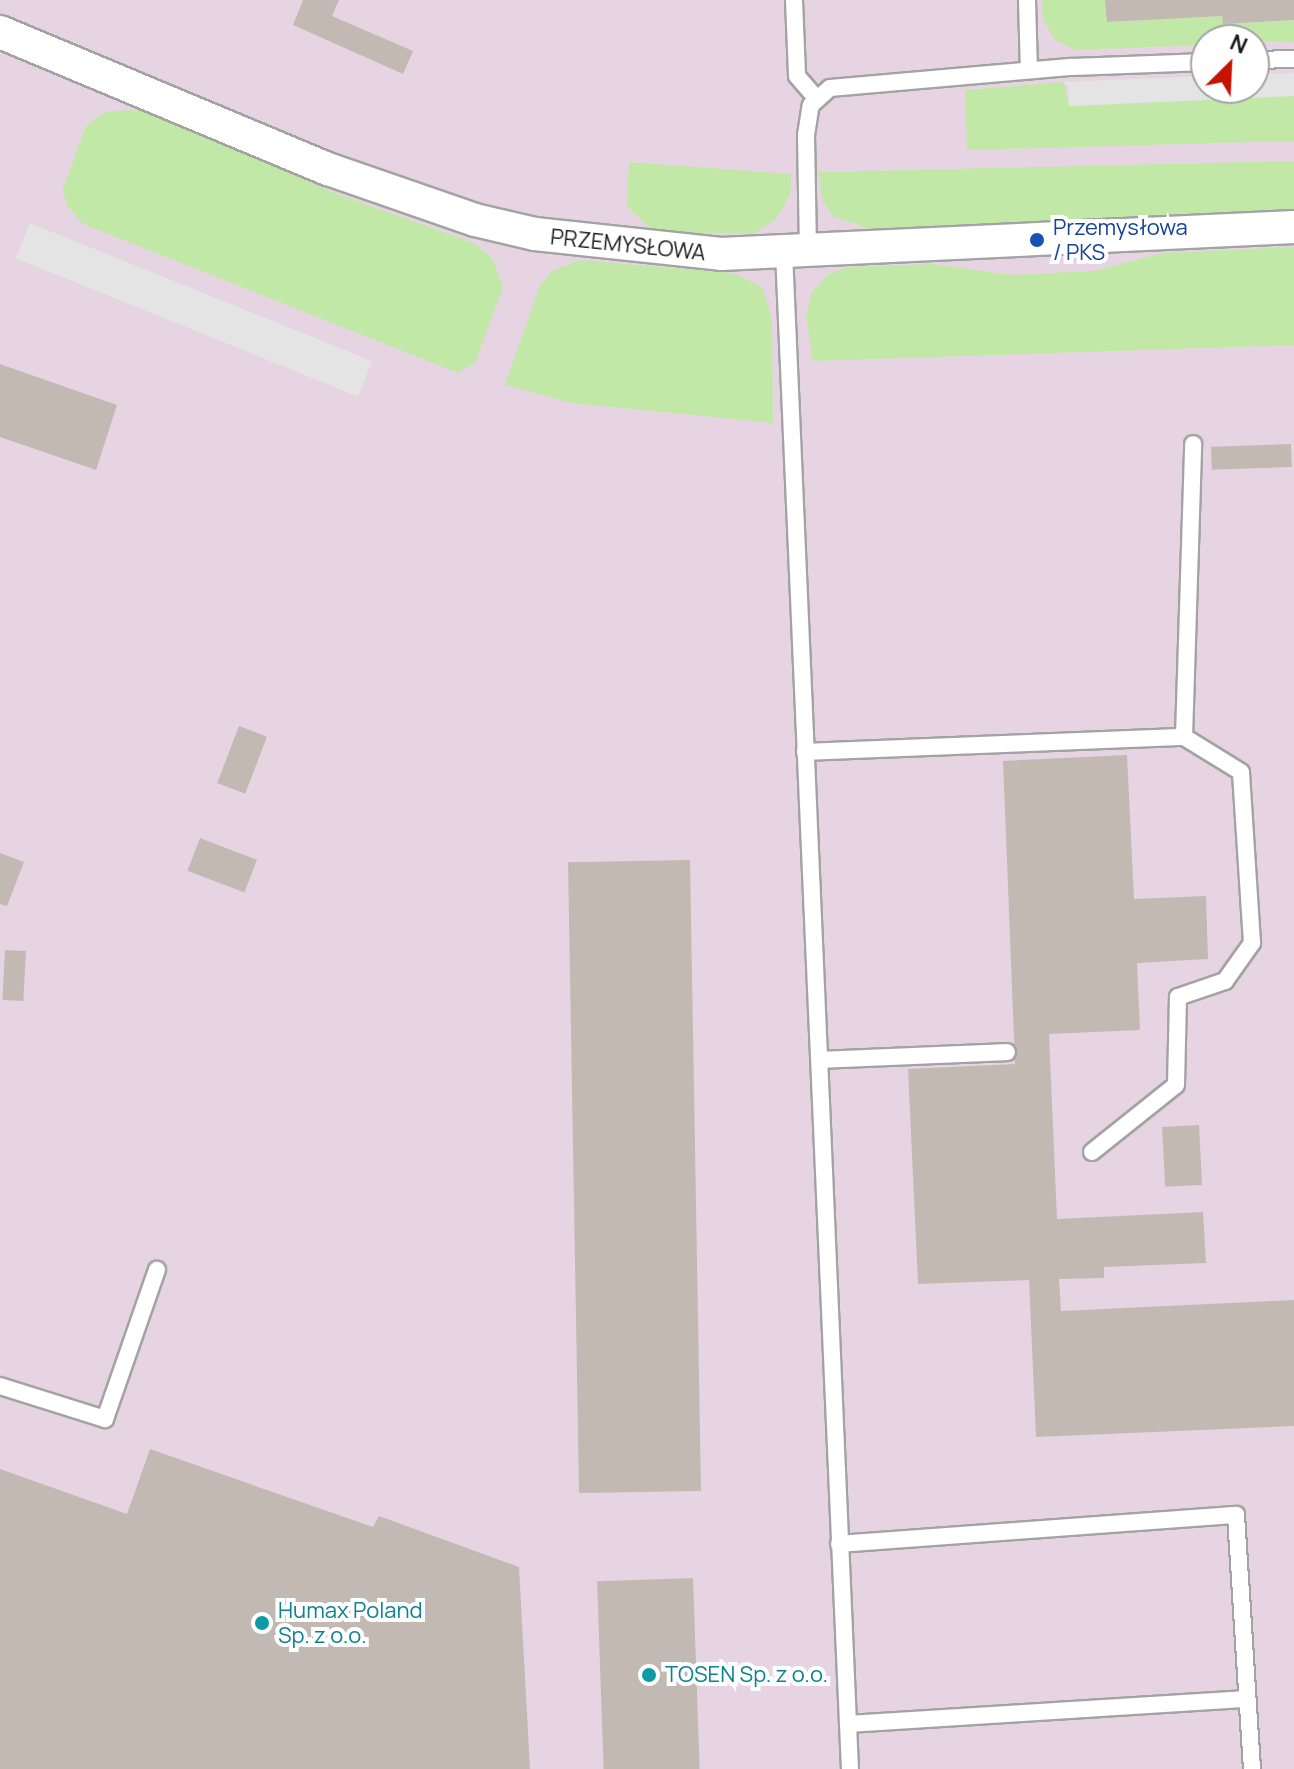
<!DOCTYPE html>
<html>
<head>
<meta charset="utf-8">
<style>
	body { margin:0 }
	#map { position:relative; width:1294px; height:1769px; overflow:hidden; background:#eeebe2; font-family:Manrope,sans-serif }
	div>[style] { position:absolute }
	.industrial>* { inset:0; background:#e7d4e2 }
	.grass>* { inset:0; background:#c2e8a7 }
	.parking>* { inset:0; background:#e4e4e4; transform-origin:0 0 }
	.building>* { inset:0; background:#c2bab2; transform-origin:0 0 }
	.roads { filter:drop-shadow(2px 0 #a3a3a3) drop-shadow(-2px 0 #a3a3a3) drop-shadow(0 2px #a3a3a3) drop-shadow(0 -2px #a3a3a3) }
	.lane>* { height:16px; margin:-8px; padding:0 8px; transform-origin:8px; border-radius:8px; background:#fff }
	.street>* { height:32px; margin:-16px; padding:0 16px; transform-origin:16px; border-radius:16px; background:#fff }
	.dots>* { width:22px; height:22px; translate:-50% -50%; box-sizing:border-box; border:4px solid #fff; border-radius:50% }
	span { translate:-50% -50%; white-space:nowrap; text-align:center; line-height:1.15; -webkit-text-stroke:8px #fff; paint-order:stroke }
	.transit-label { font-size:22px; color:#164399 }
	.left { translate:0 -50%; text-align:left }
	.street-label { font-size:22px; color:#1c1c1c }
	.culture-label { font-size:22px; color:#0d838f }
	.north { position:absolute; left:1190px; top:24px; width:80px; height:80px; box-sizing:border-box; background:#fff; border:2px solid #a4a4a4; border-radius:50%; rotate:24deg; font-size:22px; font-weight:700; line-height:32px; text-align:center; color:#1c1c1c }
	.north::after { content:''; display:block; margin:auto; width:28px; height:36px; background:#c81101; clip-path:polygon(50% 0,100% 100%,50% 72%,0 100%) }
</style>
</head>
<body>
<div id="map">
	<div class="industrial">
		<div style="clip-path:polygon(evenodd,0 0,1294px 0,1294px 1769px,0 1769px,0 0,1206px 40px,1254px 40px,1254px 88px,1206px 88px,1206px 40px)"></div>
	</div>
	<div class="grass">
		<div style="clip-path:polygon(1042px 0,1105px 0,1107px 22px,1222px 16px,1223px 24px,1294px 20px,1294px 42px,1206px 40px,1206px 45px,1075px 50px,1055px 40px,1043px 20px)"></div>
		<div style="clip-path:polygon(1063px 82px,1070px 106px,1294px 96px,1294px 141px,967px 150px,965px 90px)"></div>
		<div style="clip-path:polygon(142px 109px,340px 195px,474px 243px,493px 259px,503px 287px,475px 363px,458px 373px,83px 224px,68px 207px,62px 191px,86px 126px,105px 112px)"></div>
		<div style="clip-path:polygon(1294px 161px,1294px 210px,871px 230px,833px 216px,823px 201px,818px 172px)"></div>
		<div style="clip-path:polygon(629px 162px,791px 174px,790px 194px,777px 218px,754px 234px,654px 232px,627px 206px)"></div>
		<div style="clip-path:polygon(1294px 247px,1294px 345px,813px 361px,806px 315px,812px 292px,827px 275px,846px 267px,933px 264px,1011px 275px,1094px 271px,1162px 253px)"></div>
		<div style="clip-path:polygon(579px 260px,733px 273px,762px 287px,772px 318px,773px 423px,571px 403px,505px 385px,540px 285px,553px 271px)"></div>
	</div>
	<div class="parking">
		<div style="clip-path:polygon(1294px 73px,1294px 96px,1069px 106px,1068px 86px,1063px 82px,1206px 76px,1206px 88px,1254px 88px,1254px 75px)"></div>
		<div style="left:30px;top:223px;width:369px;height:38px;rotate:22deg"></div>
	</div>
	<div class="building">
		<div style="clip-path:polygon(303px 0,339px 0,332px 16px,413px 51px,403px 74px,293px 25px)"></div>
		<div style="clip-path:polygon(1105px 0,1294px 0,1294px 20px,1223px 24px,1222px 16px,1107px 22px)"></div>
		<div style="clip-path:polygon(0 364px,117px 405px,96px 470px,0 437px)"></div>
		<div style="left:1291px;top:444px;width:23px;height:80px;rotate:88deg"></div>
		<div style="left:239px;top:726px;width:30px;height:61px;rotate:21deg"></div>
		<div style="clip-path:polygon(1127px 755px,1134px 899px,1206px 896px,1208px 959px,1137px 963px,1140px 1030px,1049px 1034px,1057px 1219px,1203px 1212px,1206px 1263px,1104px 1267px,1104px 1278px,1059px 1279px,1061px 1311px,1294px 1300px,1294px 1426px,1036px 1437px,1029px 1280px,918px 1284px,908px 1069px,1015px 1064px,1003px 761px)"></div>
		<div style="left:200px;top:838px;width:61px;height:35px;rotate:21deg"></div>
		<div style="clip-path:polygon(0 853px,24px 862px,7px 906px,0 904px)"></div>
		<div style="left:690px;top:860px;width:631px;height:122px;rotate:89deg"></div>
		<div style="left:5px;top:950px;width:21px;height:50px;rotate:3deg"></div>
		<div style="left:1199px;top:1125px;width:60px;height:37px;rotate:87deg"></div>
		<div style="clip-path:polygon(150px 1449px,373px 1527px,379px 1516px,519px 1567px,530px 1769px,0 1769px,0 1469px,127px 1514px)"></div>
		<div style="left:693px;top:1578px;width:191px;height:96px;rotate:88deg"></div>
	</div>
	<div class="roads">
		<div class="lane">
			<div style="left:794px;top:0;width:76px;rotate:87.7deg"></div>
			<div style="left:797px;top:76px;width:30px;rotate:49deg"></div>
			<div style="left:1027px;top:0;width:70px;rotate:88.4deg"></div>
			<div style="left:1254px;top:60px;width:40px;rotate:-1.4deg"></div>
			<div style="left:808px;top:250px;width:115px;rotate:-91deg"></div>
			<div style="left:806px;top:135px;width:30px;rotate:-81deg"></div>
			<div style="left:811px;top:105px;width:25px;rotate:-42deg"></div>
			<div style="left:830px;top:88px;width:243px;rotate:-5deg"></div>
			<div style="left:1072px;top:67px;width:134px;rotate:-2.1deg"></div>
			<div style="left:784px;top:252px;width:1518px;rotate:87.51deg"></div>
			<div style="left:805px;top:752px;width:379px;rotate:-2.3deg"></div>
			<div style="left:1184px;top:737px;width:293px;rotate:-88.2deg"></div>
			<div style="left:820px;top:1060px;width:187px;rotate:-2.4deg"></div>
			<div style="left:1092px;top:1152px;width:107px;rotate:-38.6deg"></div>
			<div style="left:1176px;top:1085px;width:88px;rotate:-88.7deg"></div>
			<div style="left:1178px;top:997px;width:50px;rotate:-18.8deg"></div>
			<div style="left:1225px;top:981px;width:47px;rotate:-54.6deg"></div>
			<div style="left:1252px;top:943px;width:171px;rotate:-93.7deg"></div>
			<div style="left:1241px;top:772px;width:67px;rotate:-148.4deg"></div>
			<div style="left:0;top:1386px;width:110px;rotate:17.4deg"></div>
			<div style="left:105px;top:1419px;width:158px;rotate:-70.8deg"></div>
			<div style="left:839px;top:1544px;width:398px;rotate:-4.2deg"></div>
			<div style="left:1236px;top:1515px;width:255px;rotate:86.4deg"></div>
			<div style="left:848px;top:1724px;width:400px;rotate:-3.6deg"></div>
		</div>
		<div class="street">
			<div style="left:0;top:32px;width:355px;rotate:22.7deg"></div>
			<div style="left:328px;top:169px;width:156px;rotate:19.1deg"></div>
			<div style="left:475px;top:220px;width:62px;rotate:13.1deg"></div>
			<div style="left:535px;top:234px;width:187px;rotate:6.1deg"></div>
			<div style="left:721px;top:254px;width:574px;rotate:-2.7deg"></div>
		</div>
	</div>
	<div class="dots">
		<div style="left:1037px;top:240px;background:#1a4fb4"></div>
		<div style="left:262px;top:1623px;background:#0f9aa8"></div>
		<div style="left:649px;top:1675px;background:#0f9aa8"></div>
	</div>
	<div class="transit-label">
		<span class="left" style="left:1053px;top:240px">Przemysłowa<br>/ PKS</span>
	</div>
	<div class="street-label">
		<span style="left:628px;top:245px;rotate:6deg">PRZEMYSŁOWA</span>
	</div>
	<div class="culture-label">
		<span class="left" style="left:278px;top:1623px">Humax Poland<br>Sp. z o.o.</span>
		<span class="left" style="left:665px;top:1675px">TOSEN Sp. z o.o.</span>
	</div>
	<div class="north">N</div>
</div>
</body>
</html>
